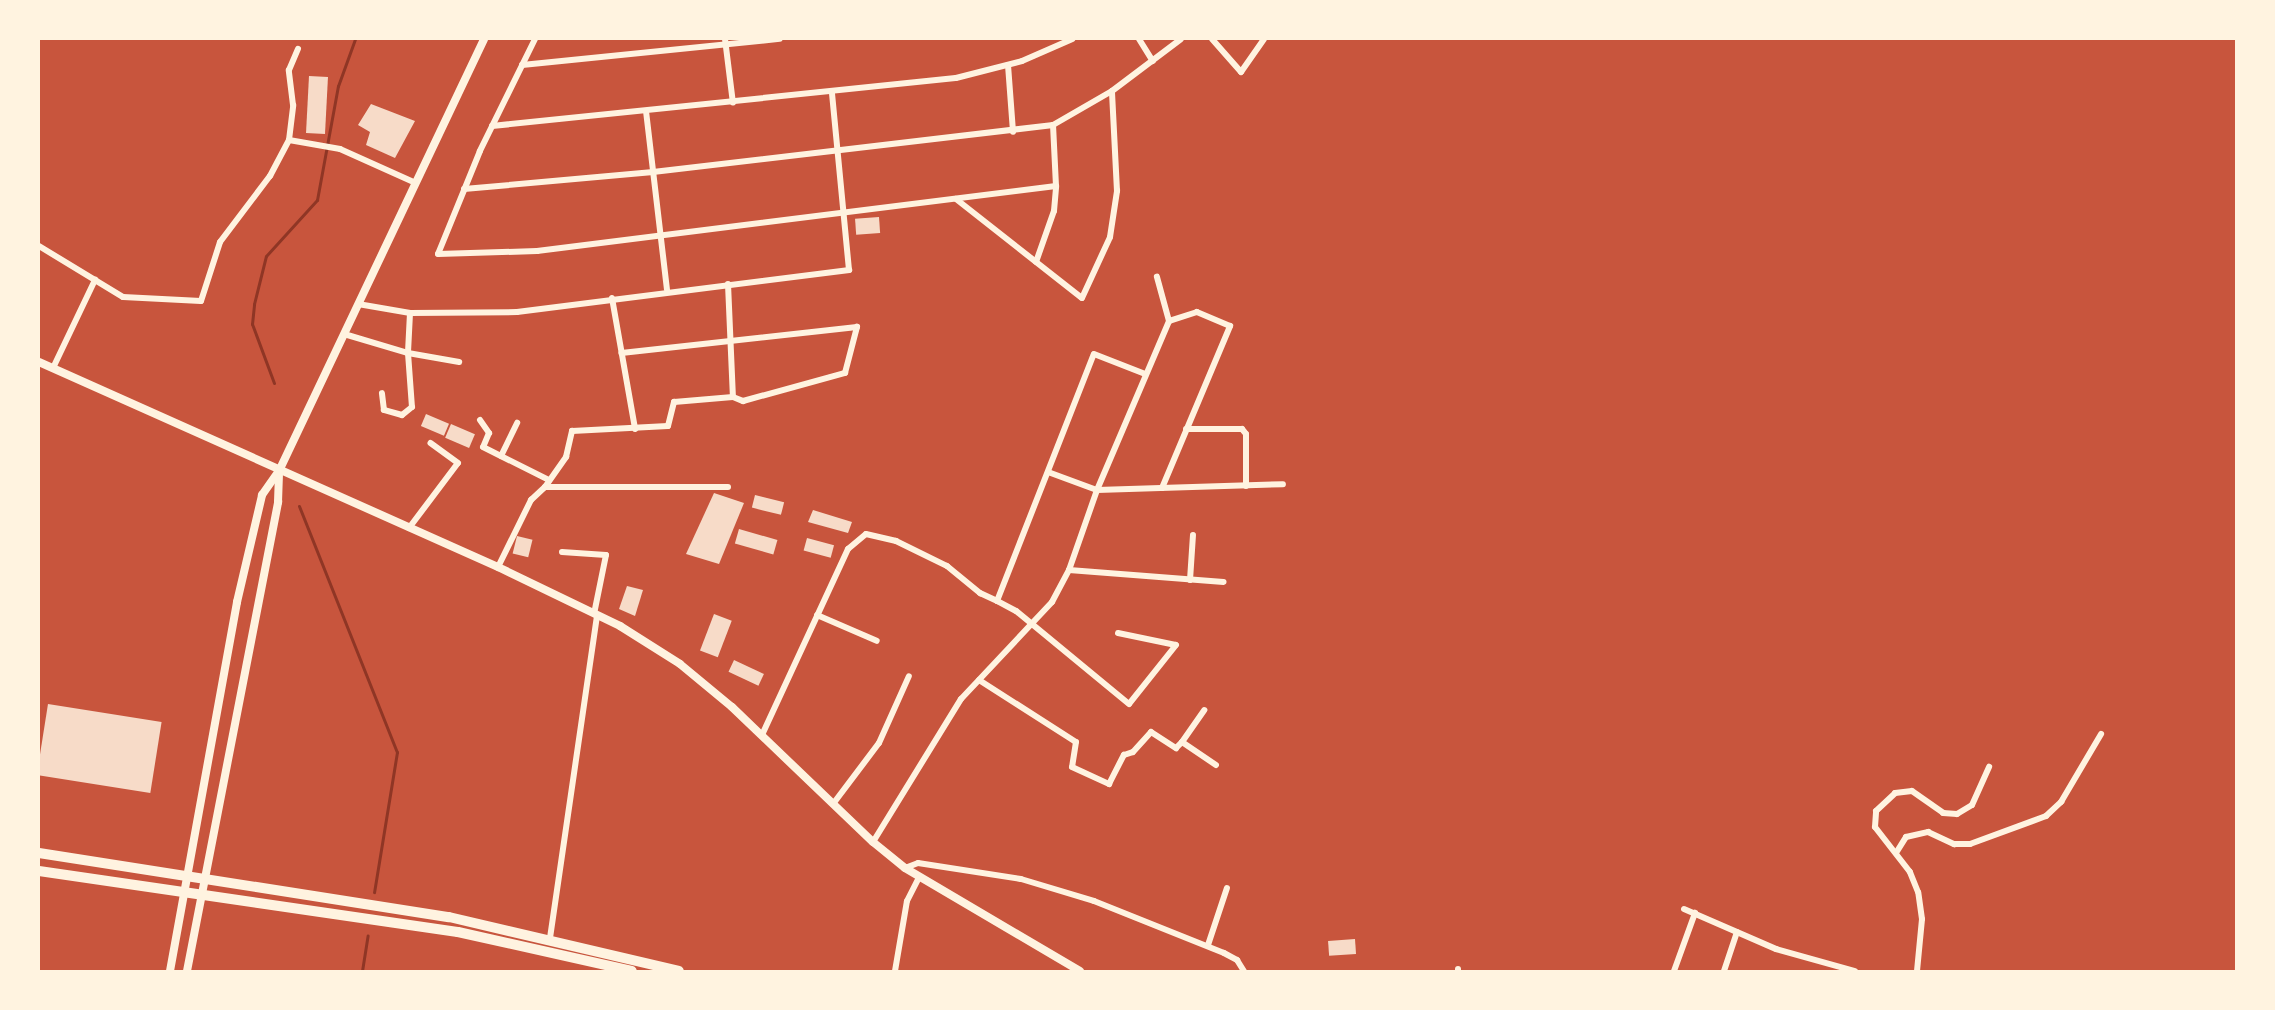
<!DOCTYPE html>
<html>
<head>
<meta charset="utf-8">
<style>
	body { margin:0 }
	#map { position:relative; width:2275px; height:1010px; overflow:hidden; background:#c8553d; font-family:"Source Sans 3",sans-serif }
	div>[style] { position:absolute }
	.stream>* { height:3px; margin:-1.5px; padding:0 1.5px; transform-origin:1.5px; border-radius:1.5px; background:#8f3625 }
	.building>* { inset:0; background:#f7dbc8; transform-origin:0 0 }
	.minor>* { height:6px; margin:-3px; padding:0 3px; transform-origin:3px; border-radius:3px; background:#fff3e0 }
	.tertiary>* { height:8px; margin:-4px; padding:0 4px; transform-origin:4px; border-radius:4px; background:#fff3e0 }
	.primary>* { height:10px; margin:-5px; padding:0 5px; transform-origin:5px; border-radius:5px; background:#fff3e0 }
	span { translate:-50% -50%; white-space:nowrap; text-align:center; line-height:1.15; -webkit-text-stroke:5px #fff3e0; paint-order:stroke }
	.frame { position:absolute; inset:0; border:40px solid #fff3e0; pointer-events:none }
</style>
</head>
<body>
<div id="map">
	<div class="stream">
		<div style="left:274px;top:383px;width:63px;rotate:-110.4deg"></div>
		<div style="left:252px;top:324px;width:20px;rotate:-84deg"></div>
		<div style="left:254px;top:304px;width:49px;rotate:-76deg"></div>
		<div style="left:266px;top:256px;width:76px;rotate:-47.7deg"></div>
		<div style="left:317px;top:200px;width:116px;rotate:-79.6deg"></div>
		<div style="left:338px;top:86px;width:50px;rotate:-70.1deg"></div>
		<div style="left:299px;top:506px;width:265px;rotate:68.3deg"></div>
		<div style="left:397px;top:752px;width:142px;rotate:99.3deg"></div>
		<div style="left:362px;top:971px;width:36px;rotate:-81deg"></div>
	</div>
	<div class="building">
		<div style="left:309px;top:76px;width:19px;height:57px;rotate:3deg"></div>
		<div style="clip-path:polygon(371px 104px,415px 121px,395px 158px,366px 145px,370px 132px,358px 125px)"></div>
		<div style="left:879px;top:217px;width:16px;height:24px;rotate:86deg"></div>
		<div style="left:426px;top:414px;width:25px;height:13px;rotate:23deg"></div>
		<div style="left:451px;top:424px;width:26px;height:15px;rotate:23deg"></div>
		<div style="clip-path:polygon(714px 493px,744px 503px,719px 564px,686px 554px)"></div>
		<div style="left:755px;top:495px;width:30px;height:13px;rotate:14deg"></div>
		<div style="clip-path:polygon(813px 510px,852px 522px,848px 533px,808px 522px)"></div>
		<div style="left:739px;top:529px;width:40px;height:15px;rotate:16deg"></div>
		<div style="left:517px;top:536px;width:16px;height:18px;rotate:14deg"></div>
		<div style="left:807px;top:538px;width:28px;height:13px;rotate:15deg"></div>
		<div style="clip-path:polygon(627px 586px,643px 590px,635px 616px,619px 609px)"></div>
		<div style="left:714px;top:614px;width:19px;height:39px;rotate:21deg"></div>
		<div style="left:734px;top:660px;width:33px;height:13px;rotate:25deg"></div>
		<div style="left:48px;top:704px;width:115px;height:72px;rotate:9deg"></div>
		<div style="left:1355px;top:939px;width:15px;height:27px;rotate:86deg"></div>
	</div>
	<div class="minor">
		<div style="left:535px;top:39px;width:125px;rotate:116.2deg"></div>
		<div style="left:480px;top:151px;width:111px;rotate:112.2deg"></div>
		<div style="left:438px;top:254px;width:99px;rotate:-1.7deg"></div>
		<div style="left:537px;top:251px;width:523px;rotate:-7.14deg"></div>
		<div style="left:1056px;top:186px;width:61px;rotate:-92.8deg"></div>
		<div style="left:725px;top:39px;width:64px;rotate:82.9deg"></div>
		<div style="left:1139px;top:39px;width:26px;rotate:58deg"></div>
		<div style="left:1212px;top:39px;width:44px;rotate:48.7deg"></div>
		<div style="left:1241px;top:72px;width:40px;rotate:-55.1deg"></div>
		<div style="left:522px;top:65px;width:259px;rotate:-5.8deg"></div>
		<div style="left:1008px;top:65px;width:67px;rotate:85.7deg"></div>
		<div style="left:646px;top:111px;width:180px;rotate:83.3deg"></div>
		<div style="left:492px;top:126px;width:466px;rotate:-5.9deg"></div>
		<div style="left:956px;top:78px;width:68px;rotate:-14.4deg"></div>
		<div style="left:1022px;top:61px;width:55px;rotate:-23.7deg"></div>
		<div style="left:289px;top:140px;width:52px;rotate:10deg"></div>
		<div style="left:340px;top:149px;width:83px;rotate:24.1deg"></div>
		<div style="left:464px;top:189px;width:190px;rotate:-5.1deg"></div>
		<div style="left:653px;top:172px;width:403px;rotate:-6.7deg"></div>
		<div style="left:1053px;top:125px;width:68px;rotate:-30deg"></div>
		<div style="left:1112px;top:91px;width:86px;rotate:-37deg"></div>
		<div style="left:956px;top:199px;width:160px;rotate:38.2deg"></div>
		<div style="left:1082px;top:298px;width:67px;rotate:-65.3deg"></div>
		<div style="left:1110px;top:237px;width:47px;rotate:-81.3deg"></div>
		<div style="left:1117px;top:191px;width:100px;rotate:-92.9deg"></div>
		<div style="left:39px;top:246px;width:98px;rotate:31.3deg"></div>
		<div style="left:123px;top:297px;width:78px;rotate:2.9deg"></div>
		<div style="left:201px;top:301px;width:62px;rotate:-72.1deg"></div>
		<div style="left:220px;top:242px;width:83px;rotate:-52.9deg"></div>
		<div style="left:270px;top:176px;width:41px;rotate:-62.2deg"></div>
		<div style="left:289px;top:140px;width:35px;rotate:-83deg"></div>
		<div style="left:293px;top:105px;width:35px;rotate:-97deg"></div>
		<div style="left:289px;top:70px;width:23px;rotate:-67deg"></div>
		<div style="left:1036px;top:262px;width:54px;rotate:-70.6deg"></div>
		<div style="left:1054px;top:211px;width:25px;rotate:-85deg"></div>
		<div style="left:728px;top:284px;width:113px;rotate:87.5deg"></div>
		<div style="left:612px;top:298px;width:133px;rotate:80deg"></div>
		<div style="left:358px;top:304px;width:53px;rotate:9.8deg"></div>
		<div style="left:410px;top:313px;width:107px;rotate:-0.5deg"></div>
		<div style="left:517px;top:312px;width:335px;rotate:-7.2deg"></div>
		<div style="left:849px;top:270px;width:178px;rotate:-95.5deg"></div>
		<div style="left:410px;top:313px;width:40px;rotate:92.9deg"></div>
		<div style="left:408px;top:353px;width:52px;rotate:10deg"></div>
		<div style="left:344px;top:334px;width:67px;rotate:16.5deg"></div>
		<div style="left:408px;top:353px;width:54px;rotate:85.8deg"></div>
		<div style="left:412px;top:407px;width:13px;rotate:141deg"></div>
		<div style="left:402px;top:415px;width:19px;rotate:-164deg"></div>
		<div style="left:384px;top:410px;width:17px;rotate:-97deg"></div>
		<div style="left:53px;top:368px;width:98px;rotate:-64.5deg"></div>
		<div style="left:480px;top:420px;width:16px;rotate:55deg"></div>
		<div style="left:489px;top:433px;width:15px;rotate:113deg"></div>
		<div style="left:483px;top:447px;width:74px;rotate:26.6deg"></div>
		<div style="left:1186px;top:429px;width:56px"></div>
		<div style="left:1242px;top:429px;width:6px;rotate:51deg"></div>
		<div style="left:1246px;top:434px;width:52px;rotate:90deg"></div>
		<div style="left:501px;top:456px;width:37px;rotate:-64deg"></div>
		<div style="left:1048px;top:472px;width:52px;rotate:20.2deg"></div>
		<div style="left:1097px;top:490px;width:186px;rotate:-1.8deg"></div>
		<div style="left:545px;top:487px;width:37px;rotate:-55deg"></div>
		<div style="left:566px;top:457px;width:27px;rotate:-77deg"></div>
		<div style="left:572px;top:431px;width:96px;rotate:-3deg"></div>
		<div style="left:668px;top:426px;width:25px;rotate:-76deg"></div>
		<div style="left:674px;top:402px;width:59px;rotate:-4.8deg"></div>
		<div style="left:733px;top:397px;width:11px;rotate:22deg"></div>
		<div style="left:743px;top:401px;width:106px;rotate:-15.4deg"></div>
		<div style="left:845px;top:373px;width:48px;rotate:-75.4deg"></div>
		<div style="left:857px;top:327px;width:237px;rotate:173.7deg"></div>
		<div style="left:1162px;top:488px;width:176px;rotate:-67.2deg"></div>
		<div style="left:1230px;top:326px;width:36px;rotate:-157deg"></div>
		<div style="left:1197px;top:312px;width:29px;rotate:162deg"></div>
		<div style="left:409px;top:528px;width:81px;rotate:-53deg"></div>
		<div style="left:458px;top:463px;width:34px;rotate:-144deg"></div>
		<div style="left:562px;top:552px;width:44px;rotate:3.9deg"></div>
		<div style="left:606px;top:555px;width:60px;rotate:101.5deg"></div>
		<div style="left:498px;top:567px;width:75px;rotate:-63.8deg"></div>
		<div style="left:531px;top:500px;width:19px;rotate:-43deg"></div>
		<div style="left:545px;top:487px;width:183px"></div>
		<div style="left:1069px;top:570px;width:155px;rotate:4.4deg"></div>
		<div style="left:1190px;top:580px;width:45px;rotate:-86.2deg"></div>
		<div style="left:817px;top:615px;width:65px;rotate:23.4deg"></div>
		<div style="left:1118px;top:633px;width:59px;rotate:11.7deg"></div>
		<div style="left:1176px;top:645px;width:75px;rotate:128.5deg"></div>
		<div style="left:1129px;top:704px;width:146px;rotate:-140.5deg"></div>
		<div style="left:1016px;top:611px;width:21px;rotate:-152deg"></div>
		<div style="left:997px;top:601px;width:265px;rotate:-68.6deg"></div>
		<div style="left:1094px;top:354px;width:55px;rotate:21.4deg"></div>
		<div style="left:979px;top:680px;width:115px;rotate:32.6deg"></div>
		<div style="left:1076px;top:742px;width:25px;rotate:99deg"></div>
		<div style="left:1072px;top:767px;width:41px;rotate:24.7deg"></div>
		<div style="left:1109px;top:784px;width:33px;rotate:-63deg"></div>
		<div style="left:1124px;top:755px;width:9px;rotate:-18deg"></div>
		<div style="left:1133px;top:752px;width:27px;rotate:-48deg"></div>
		<div style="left:1151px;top:732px;width:30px;rotate:33deg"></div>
		<div style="left:1176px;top:748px;width:8px;rotate:-45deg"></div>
		<div style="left:1182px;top:742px;width:41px;rotate:34.1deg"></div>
		<div style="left:762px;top:735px;width:205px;rotate:-65.2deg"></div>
		<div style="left:848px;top:549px;width:23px;rotate:-40deg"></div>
		<div style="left:866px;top:534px;width:31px;rotate:13deg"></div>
		<div style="left:896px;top:541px;width:57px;rotate:26.1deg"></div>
		<div style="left:947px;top:566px;width:43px;rotate:39.3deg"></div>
		<div style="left:980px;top:593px;width:19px;rotate:25deg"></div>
		<div style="left:1182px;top:742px;width:39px;rotate:-55deg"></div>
		<div style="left:833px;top:804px;width:76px;rotate:-53deg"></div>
		<div style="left:879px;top:743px;width:73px;rotate:-65.9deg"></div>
		<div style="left:873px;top:842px;width:168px;rotate:-58.4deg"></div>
		<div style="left:961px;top:699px;width:133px;rotate:-46.8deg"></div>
		<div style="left:1052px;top:602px;width:36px;rotate:-62deg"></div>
		<div style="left:1069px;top:570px;width:85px;rotate:-70.7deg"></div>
		<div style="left:1097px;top:490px;width:184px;rotate:-66.9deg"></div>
		<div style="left:1169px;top:321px;width:46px;rotate:-105.3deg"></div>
		<div style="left:1896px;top:853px;width:19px;rotate:-58deg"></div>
		<div style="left:1906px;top:837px;width:23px;rotate:-13deg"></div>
		<div style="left:1928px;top:832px;width:29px;rotate:25deg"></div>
		<div style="left:1954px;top:844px;width:16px"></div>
		<div style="left:1970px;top:844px;width:81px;rotate:-20.2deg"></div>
		<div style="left:2046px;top:816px;width:21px;rotate:-43deg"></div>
		<div style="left:2061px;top:802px;width:79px;rotate:-59.5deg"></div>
		<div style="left:905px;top:868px;width:14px;rotate:-21deg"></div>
		<div style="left:918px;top:863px;width:104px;rotate:8.8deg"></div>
		<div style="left:1021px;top:879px;width:76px;rotate:16.8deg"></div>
		<div style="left:1094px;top:901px;width:140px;rotate:21.8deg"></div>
		<div style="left:1224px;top:953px;width:15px;rotate:28deg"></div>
		<div style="left:1237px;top:960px;width:13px;rotate:58deg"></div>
		<div style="left:1684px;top:909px;width:100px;rotate:23.5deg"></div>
		<div style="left:1776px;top:949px;width:82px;rotate:15.6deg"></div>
		<div style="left:550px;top:938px;width:326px;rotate:-81.7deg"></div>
		<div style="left:1208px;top:945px;width:60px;rotate:-71.6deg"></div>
		<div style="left:895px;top:971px;width:71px;rotate:-80.3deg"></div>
		<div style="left:907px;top:901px;width:27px;rotate:-63deg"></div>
		<div style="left:1458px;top:971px;width:2px;rotate:-90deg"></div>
		<div style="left:1674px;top:971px;width:62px;rotate:-70.1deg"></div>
		<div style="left:1724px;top:971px;width:41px;rotate:-71.6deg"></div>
		<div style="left:1917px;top:971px;width:52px;rotate:-84.5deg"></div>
		<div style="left:1922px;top:919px;width:27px;rotate:-98deg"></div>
		<div style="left:1918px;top:892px;width:22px;rotate:-112deg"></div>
		<div style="left:1910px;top:872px;width:57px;rotate:-127.9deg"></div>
		<div style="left:1875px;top:827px;width:16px;rotate:-86deg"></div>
		<div style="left:1876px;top:811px;width:26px;rotate:-43deg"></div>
		<div style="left:1895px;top:793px;width:17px;rotate:-7deg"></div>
		<div style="left:1912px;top:791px;width:38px;rotate:35deg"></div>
		<div style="left:1943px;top:813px;width:14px;rotate:4deg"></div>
		<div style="left:1957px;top:814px;width:17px;rotate:-31deg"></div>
		<div style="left:1972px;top:805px;width:42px;rotate:-65.9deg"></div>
	</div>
	<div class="tertiary">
		<div style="left:39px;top:362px;width:503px;rotate:24.07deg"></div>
		<div style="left:498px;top:567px;width:136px;rotate:25.8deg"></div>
		<div style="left:620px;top:626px;width:71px;rotate:32.3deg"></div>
		<div style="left:680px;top:664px;width:67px;rotate:39.6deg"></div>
		<div style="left:732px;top:707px;width:195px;rotate:43.8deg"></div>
		<div style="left:873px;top:842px;width:41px;rotate:39.1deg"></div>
		<div style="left:905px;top:868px;width:203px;rotate:30.5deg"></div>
		<div style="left:170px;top:971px;width:375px;rotate:-79.7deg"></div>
		<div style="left:237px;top:602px;width:110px;rotate:-76.8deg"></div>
		<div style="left:262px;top:495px;width:29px;rotate:-55deg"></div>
		<div style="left:279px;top:471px;width:478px;rotate:-64.6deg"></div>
		<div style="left:187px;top:971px;width:478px;rotate:-79deg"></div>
		<div style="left:278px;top:502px;width:30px;rotate:-88deg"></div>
	</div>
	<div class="primary">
		<div style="left:39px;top:853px;width:415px;rotate:8.9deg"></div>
		<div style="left:449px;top:917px;width:236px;rotate:13.2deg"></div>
		<div style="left:39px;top:871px;width:423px;rotate:8.3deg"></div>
		<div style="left:458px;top:932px;width:178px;rotate:12.6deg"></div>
	</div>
	<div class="frame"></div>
</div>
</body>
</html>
